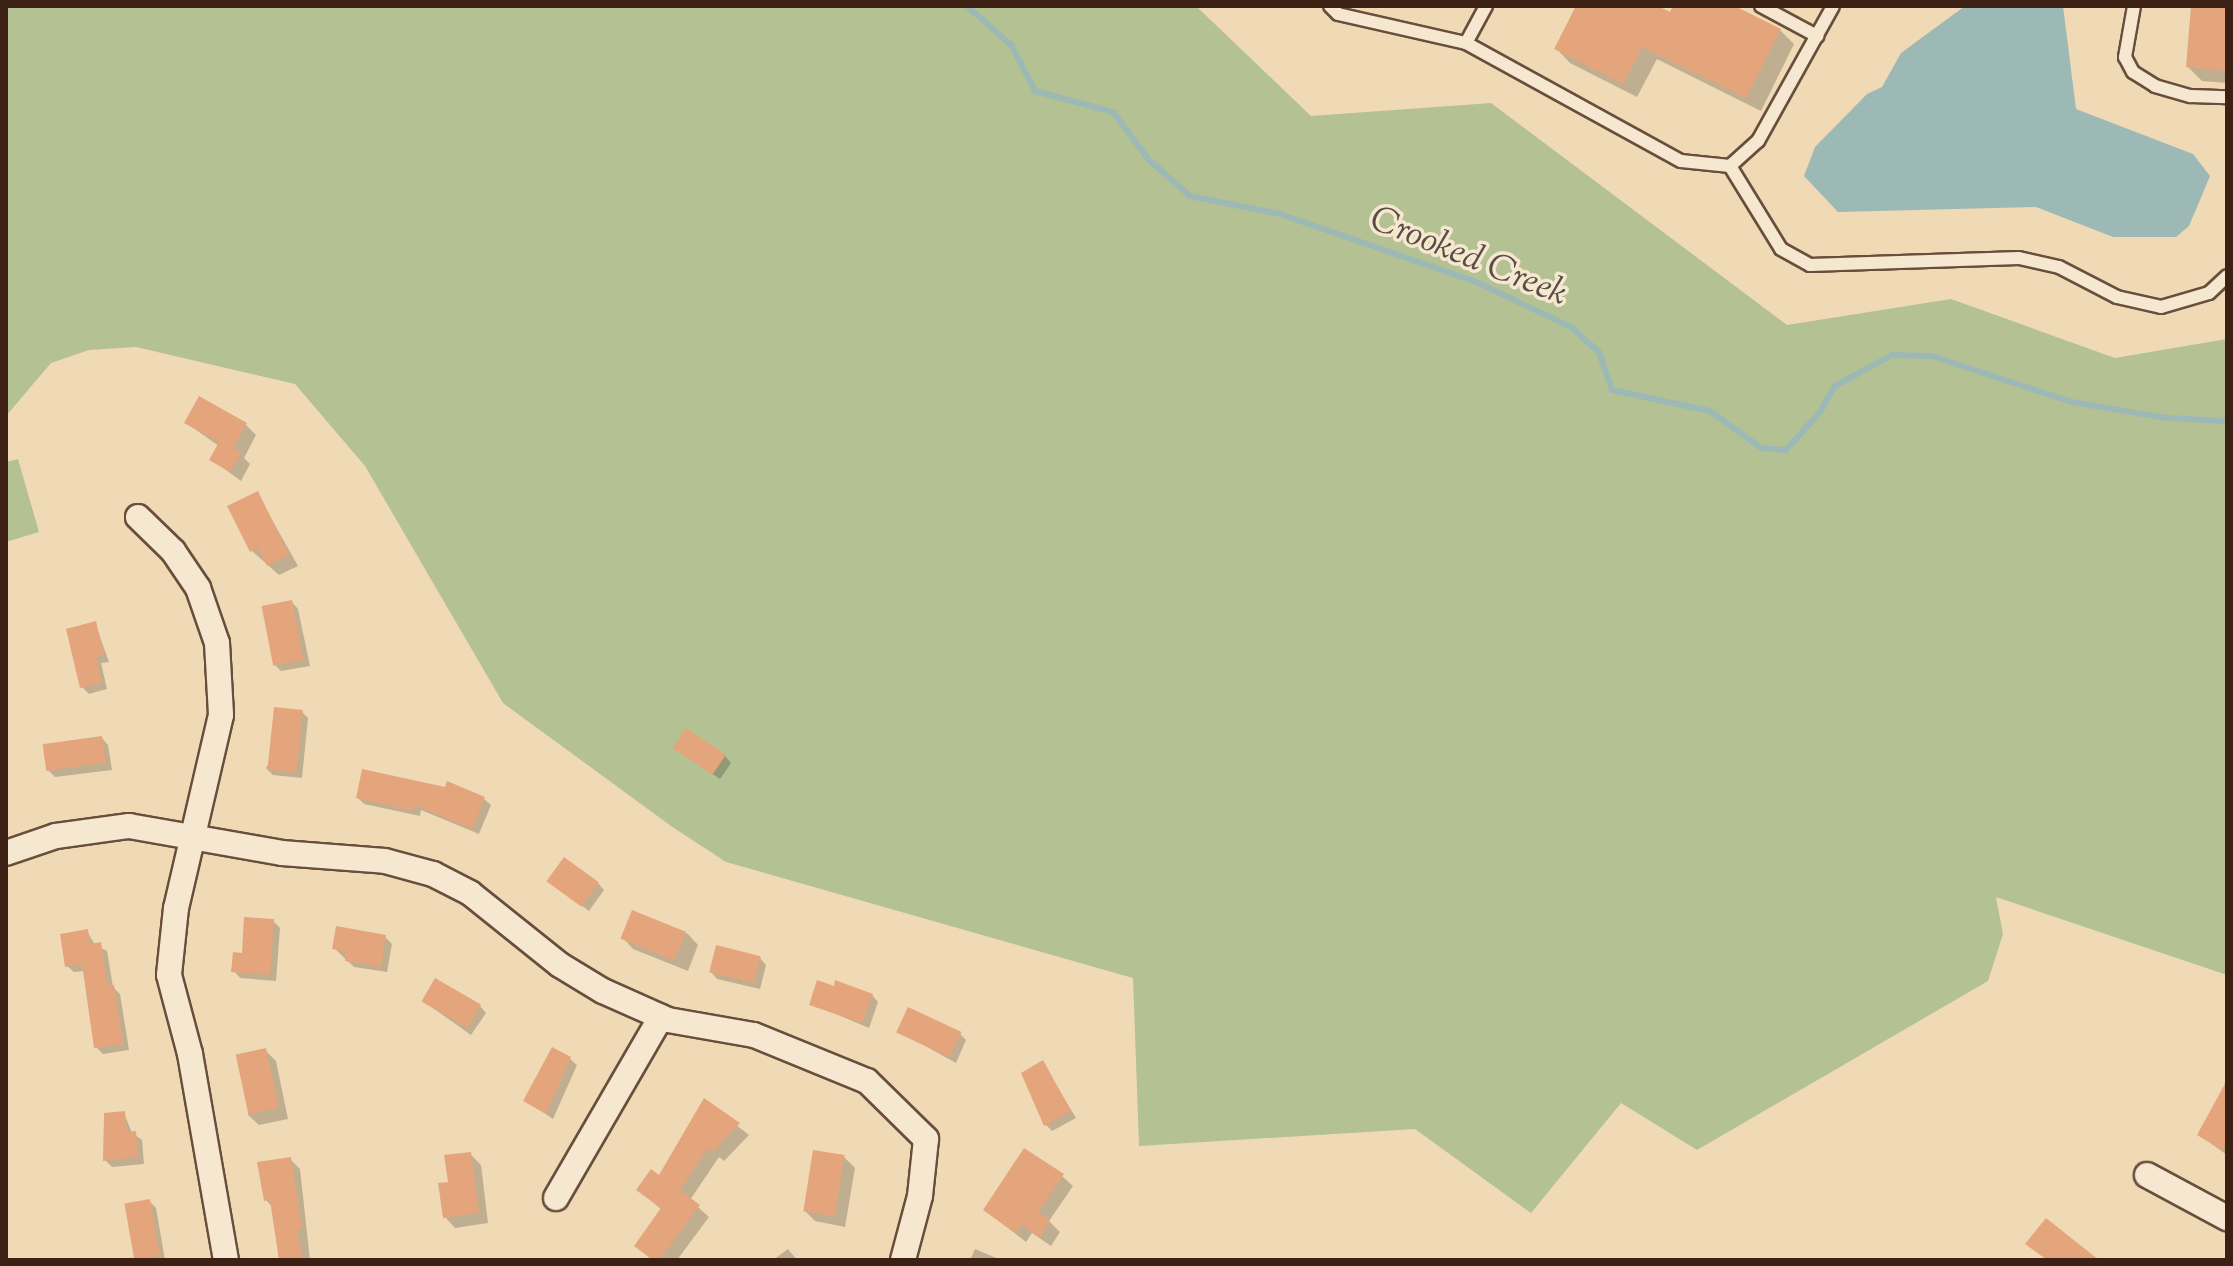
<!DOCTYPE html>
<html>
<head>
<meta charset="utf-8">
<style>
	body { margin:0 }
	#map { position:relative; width:2233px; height:1266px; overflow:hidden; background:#f0dab6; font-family:"Sorts Mill Goudy",serif }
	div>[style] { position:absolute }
	.green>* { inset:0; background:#b4c193 }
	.water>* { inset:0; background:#9cb9b5 }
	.shadow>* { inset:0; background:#0003 }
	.stream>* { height:6px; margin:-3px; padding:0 3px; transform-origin:3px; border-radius:3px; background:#9cb9b5 }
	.building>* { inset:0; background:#e4a57d; transform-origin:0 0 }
	.roads { filter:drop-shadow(2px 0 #694e3c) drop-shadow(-2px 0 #694e3c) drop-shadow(0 2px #694e3c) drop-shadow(0 -2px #694e3c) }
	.service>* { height:12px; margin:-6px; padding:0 6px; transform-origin:6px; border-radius:6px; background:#f5e7d0 }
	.minor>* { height:24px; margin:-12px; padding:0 12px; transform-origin:12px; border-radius:12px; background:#f5e7d0 }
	span { translate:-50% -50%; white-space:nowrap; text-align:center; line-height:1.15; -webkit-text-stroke:7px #f5e7d0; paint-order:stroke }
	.water-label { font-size:36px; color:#594e44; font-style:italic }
	.frame { position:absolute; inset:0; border:8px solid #3c2014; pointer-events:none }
</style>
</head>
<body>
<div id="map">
	<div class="green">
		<div style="clip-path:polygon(6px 6px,1196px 6px,1311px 116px,1491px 103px,1787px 325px,1951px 299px,2115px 358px,2227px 339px,2227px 975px,1996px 897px,2003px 934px,1988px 981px,1697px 1150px,1621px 1103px,1531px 1213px,1415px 1129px,1139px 1146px,1133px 978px,726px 862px,671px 826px,503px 703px,365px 466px,295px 384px,136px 347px,89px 350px,51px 363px,6px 416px)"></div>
		<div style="clip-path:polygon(18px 459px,39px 532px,6px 542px,6px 462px)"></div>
	</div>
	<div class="water">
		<div style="clip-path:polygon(1965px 6px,2063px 6px,2076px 109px,2193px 154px,2210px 176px,2189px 226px,2176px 237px,2113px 237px,2036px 207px,1838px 212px,1804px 176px,1815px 147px,1867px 94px,1882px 87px,1901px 53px)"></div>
	</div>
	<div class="shadow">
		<div style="clip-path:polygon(1654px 6px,1671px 15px,1675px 6px,1730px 6px,1780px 30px,1794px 44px,1761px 111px,1657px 59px,1637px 97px,1570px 63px,1556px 48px,1576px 6px)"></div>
		<div style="clip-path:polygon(2193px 6px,2227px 6px,2227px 83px,2202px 81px,2188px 67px)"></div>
		<div style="clip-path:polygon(186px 423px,246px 425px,256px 435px,244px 458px,250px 464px,241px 481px,212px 460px,219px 446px)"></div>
		<div style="clip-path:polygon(257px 493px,298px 566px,279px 575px,251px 550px)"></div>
		<div style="clip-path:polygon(292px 602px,298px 609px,310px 666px,281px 671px,275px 665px)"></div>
		<div style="clip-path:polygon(95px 623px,109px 662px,101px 663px,107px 689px,89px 694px,82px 687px)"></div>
		<div style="clip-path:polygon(302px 712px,308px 718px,302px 778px,273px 775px,266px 768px)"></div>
		<div style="clip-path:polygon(102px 738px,108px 745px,112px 770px,55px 777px,48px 770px)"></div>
		<div style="clip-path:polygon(682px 754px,725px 756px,731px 763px,720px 779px)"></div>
		<div style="clip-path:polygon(358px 798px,484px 799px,491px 805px,479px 834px,421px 810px,420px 816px,364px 804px)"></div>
		<div style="clip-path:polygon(549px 882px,598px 883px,604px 890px,589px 911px)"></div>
		<div style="clip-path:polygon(633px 912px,688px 934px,698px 945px,688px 971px,633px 949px,623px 938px)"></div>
		<div style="clip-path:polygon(273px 921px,280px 928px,276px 981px,240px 978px,234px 971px)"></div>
		<div style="clip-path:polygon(87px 931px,95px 945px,107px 951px,113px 987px,120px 994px,129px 1050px,103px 1054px,96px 1047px,85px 971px,74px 972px,67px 966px)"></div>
		<div style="clip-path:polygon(385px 937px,392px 944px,387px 972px,354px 967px,334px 948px)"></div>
		<div style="clip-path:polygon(760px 958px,766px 965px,760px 989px,717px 979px,711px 972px)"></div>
		<div style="clip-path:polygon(872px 995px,878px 1002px,869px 1028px,812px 1004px)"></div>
		<div style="clip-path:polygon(423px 1001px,480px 1006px,486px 1013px,471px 1035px)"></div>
		<div style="clip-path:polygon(898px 1031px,960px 1034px,966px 1040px,956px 1063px)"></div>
		<div style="clip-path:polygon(265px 1050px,276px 1061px,288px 1119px,259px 1125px,248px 1115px)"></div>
		<div style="clip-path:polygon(570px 1059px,577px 1065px,553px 1119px,525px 1100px)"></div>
		<div style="clip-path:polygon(1043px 1063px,1076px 1118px,1052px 1131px,1045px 1124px)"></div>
		<div style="clip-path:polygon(2227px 1100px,2227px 1155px,2199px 1135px)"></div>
		<div style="clip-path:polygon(705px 1101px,749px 1135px,724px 1161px,719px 1157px,690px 1200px,709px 1217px,677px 1260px,652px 1260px,636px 1246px,662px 1210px,638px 1190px,660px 1178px)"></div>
		<div style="clip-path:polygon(124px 1113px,132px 1133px,142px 1140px,144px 1164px,112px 1167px,105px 1160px)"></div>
		<div style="clip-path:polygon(470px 1154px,481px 1165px,488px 1223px,455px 1228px,445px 1217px)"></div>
		<div style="clip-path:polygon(844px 1157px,855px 1168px,845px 1227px,815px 1221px,804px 1210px)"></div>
		<div style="clip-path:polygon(290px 1159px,300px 1169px,310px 1260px,279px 1260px,273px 1208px,266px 1200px)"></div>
		<div style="clip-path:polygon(1062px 1176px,1073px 1186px,1049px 1221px,1060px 1232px,1051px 1246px,1032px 1233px,1026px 1242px,985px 1210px)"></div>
		<div style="clip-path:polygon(149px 1201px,156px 1208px,165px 1260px,135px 1258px)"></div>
		<div style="clip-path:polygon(788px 1249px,797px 1260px,773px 1260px)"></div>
		<div style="clip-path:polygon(975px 1249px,1001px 1260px,970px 1260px)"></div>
	</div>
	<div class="stream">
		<div style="left:967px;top:6px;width:60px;rotate:41.6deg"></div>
		<div style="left:1012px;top:46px;width:51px;rotate:62.9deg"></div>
		<div style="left:1035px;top:91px;width:81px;rotate:15.1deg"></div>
		<div style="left:1113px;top:112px;width:59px;rotate:53.3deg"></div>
		<div style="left:1148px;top:159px;width:56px;rotate:41.4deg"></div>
		<div style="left:1190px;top:196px;width:92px;rotate:11.3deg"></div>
		<div style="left:1280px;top:214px;width:205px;rotate:19.1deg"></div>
		<div style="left:1474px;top:281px;width:107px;rotate:25.4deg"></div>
		<div style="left:1571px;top:327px;width:38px;rotate:42deg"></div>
		<div style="left:1599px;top:352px;width:40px;rotate:71.1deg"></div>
		<div style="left:1612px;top:390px;width:100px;rotate:12.1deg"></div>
		<div style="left:1710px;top:411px;width:63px;rotate:36deg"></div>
		<div style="left:1761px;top:448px;width:25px;rotate:5deg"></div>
		<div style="left:1786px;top:450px;width:51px;rotate:-48.2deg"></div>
		<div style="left:1820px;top:412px;width:30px;rotate:-60deg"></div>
		<div style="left:1835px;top:386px;width:65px;rotate:-28.5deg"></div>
		<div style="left:1892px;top:355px;width:40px;rotate:1.4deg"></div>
		<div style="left:1932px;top:356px;width:147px;rotate:18.2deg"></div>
		<div style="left:2072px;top:402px;width:96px;rotate:9.6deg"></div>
		<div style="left:2167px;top:418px;width:60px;rotate:2.9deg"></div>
	</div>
	<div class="building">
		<div style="clip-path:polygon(1576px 6px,1658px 6px,1670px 12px,1673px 6px,1735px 6px,1781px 29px,1746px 98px,1642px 47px,1623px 84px,1554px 49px)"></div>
		<div style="clip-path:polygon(2191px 6px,2227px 6px,2227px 71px,2186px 67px)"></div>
		<div style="clip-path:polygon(199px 396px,247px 423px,233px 448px,241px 452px,230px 472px,209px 460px,219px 442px,184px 423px)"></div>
		<div style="clip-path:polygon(258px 491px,289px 555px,267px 566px,258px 548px,250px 552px,227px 506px)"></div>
		<div style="left:292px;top:600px;width:61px;height:31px;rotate:79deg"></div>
		<div style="clip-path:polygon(96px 621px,104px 656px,96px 657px,102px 683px,80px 688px,66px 629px)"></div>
		<div style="left:274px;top:707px;width:29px;height:63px;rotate:6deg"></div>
		<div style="left:686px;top:728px;width:48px;height:24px;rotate:34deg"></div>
		<div style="left:102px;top:736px;width:27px;height:60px;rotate:82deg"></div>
		<div style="clip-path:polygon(362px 769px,445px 787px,447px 781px,485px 797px,472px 829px,415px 805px,414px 811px,356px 798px)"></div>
		<div style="left:564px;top:857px;width:43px;height:30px;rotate:36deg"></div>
		<div style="left:632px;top:910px;width:58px;height:31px;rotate:22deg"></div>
		<div style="clip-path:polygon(244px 917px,274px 919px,270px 975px,231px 972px,233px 952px,242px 953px)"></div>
		<div style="clip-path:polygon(336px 926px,386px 935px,381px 967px,345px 961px,346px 952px,332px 949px)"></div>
		<div style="clip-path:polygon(88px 929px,90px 944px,101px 942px,108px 986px,114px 985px,123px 1044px,94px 1048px,82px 964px,65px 967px,60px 934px)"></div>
		<div style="left:716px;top:945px;width:46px;height:28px;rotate:14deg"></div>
		<div style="left:435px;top:978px;width:53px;height:27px;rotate:30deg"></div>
		<div style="clip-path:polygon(817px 980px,834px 986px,835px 980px,873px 994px,862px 1023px,809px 1005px)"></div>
		<div style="left:908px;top:1007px;width:59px;height:28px;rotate:25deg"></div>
		<div style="clip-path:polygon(552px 1047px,571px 1057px,546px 1114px,523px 1101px)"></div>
		<div style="left:266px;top:1048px;width:61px;height:31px;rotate:78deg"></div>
		<div style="clip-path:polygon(1043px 1060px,1071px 1111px,1044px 1126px,1021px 1073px)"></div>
		<div style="clip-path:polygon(2227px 1080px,2227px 1141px,2222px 1150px,2197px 1135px)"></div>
		<div style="clip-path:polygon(704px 1098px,740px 1123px,713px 1152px,708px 1148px,680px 1190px,700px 1205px,659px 1260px,653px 1260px,634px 1246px,661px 1208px,636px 1190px,651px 1169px,659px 1175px)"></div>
		<div style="clip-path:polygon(125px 1111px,127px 1132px,136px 1131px,138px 1157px,103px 1161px,104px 1113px)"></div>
		<div style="clip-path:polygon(1024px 1148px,1064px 1174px,1038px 1212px,1050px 1220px,1040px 1238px,1021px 1224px,1015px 1233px,983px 1210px)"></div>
		<div style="left:813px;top:1150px;width:32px;height:62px;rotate:9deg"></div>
		<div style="clip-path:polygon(471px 1152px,479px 1213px,443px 1218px,438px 1183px,448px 1182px,444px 1155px)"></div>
		<div style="clip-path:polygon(291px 1157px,302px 1228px,297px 1229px,303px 1260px,279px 1260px,270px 1200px,264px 1201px,257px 1162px)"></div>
		<div style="left:150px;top:1199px;width:57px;height:26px;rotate:80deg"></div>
		<div style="clip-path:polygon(2046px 1218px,2099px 1260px,2047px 1260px,2025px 1244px)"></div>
	</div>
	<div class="roads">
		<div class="service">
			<div style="left:1330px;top:6px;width:11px;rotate:45deg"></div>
			<div style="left:1338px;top:14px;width:131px;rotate:12.8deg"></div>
			<div style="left:1466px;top:43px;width:245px;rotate:28.8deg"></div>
			<div style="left:1681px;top:161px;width:49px;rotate:5.8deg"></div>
			<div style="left:1730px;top:166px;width:38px;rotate:-42deg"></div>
			<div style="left:1758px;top:141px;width:154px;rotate:-60.9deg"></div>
			<div style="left:1761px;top:6px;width:64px;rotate:28.2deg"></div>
			<div style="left:2134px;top:6px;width:52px;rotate:100deg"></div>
			<div style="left:2125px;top:57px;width:17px;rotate:62deg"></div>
			<div style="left:2133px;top:72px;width:26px;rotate:32deg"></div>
			<div style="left:2155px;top:86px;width:37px;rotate:16deg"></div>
			<div style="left:2191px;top:96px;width:36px;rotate:2deg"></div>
			<div style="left:1466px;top:43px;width:42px;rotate:-61.6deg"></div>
			<div style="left:1730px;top:166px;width:97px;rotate:58.4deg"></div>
			<div style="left:1781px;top:249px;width:33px;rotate:29deg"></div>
			<div style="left:1810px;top:265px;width:209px;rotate:-1.9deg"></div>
			<div style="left:2019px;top:258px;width:41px;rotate:12.7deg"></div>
			<div style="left:2059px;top:267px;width:65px;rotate:27.3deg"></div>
			<div style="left:2117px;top:297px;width:45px;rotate:12.8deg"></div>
			<div style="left:2161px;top:307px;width:50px;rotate:-16.3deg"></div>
			<div style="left:2209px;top:293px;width:25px;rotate:-43deg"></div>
		</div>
		<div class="minor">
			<div style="left:138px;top:517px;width:49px;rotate:44.2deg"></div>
			<div style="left:173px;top:551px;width:45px;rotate:56deg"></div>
			<div style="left:198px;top:588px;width:58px;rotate:70.9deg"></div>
			<div style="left:217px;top:643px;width:72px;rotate:86.8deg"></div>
			<div style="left:221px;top:715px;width:198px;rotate:103.1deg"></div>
			<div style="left:176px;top:908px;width:67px;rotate:96deg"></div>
			<div style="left:169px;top:975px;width:82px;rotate:75.1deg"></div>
			<div style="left:190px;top:1054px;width:209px;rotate:80.1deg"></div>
			<div style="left:6px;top:853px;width:53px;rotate:-18.8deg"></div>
			<div style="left:56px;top:836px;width:74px;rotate:-7.8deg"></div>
			<div style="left:129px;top:826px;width:155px;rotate:10deg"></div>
			<div style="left:282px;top:853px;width:103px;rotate:4.4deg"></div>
			<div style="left:385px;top:861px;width:50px;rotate:15.2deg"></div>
			<div style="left:433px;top:874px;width:42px;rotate:27.2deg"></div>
			<div style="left:470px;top:893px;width:115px;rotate:38.7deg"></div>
			<div style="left:560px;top:965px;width:50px;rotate:31.2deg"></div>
			<div style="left:603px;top:991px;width:71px;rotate:24deg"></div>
			<div style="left:668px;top:1020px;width:87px;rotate:9.9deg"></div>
			<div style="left:754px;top:1035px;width:122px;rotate:22.2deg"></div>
			<div style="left:867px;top:1081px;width:83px;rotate:44.5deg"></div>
			<div style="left:926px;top:1139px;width:57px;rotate:96deg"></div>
			<div style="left:920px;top:1196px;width:66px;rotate:104.9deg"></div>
			<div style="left:2147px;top:1175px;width:91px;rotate:28.3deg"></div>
			<div style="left:556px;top:1198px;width:209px;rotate:-59.9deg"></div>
		</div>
	</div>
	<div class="water-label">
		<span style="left:1468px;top:258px;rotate:22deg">Crooked Creek</span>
	</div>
	<div class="frame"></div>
</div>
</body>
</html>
